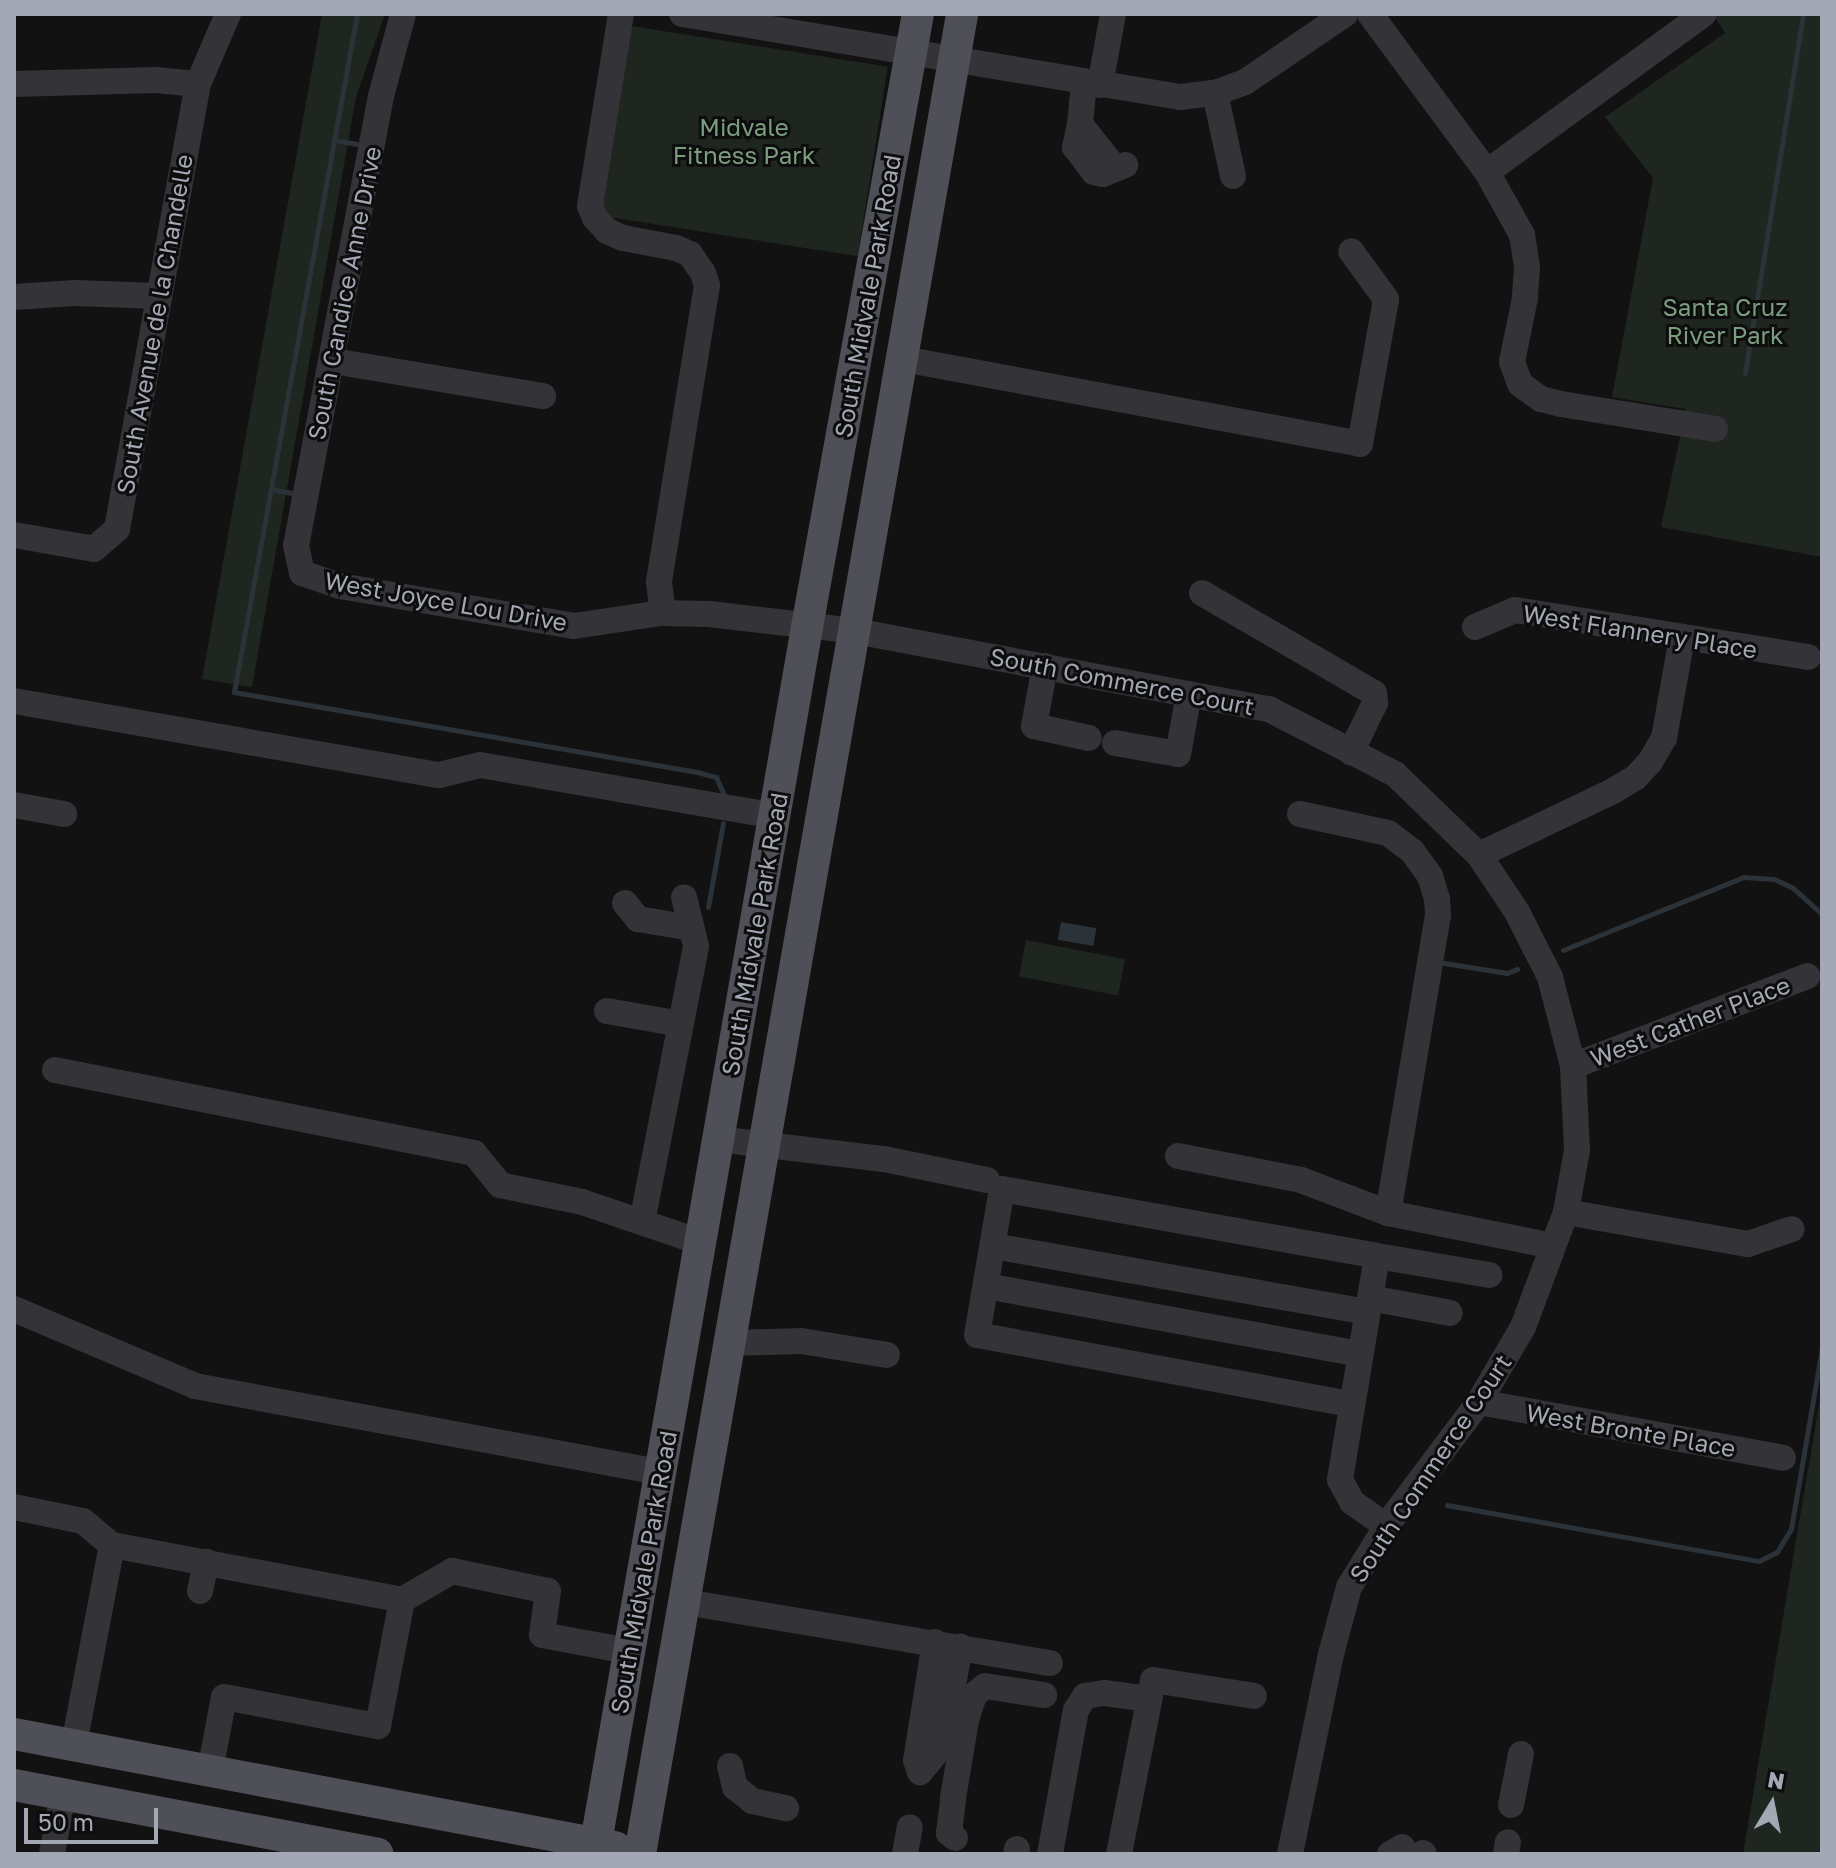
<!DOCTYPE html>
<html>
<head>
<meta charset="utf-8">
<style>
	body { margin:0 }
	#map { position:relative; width:1836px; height:1868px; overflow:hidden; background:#121213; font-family:"Golos Text",sans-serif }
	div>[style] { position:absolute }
	.green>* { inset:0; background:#1e261f; transform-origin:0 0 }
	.water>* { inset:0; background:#2b3238; transform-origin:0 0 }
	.stream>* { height:5px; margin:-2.5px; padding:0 2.5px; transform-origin:2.5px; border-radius:2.5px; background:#2b3238 }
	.minor>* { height:26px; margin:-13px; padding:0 13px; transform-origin:13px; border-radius:13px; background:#333338 }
	.major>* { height:32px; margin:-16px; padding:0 16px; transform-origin:16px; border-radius:16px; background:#4f5057 }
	span { translate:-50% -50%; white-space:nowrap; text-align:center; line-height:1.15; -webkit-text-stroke:6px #0d0d0e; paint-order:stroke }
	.park-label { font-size:24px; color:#7b9e7f }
	.street-label { font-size:24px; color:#a4a8b4 }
	.frame { position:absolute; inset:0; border:16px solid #a4a8b4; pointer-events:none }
	.north { position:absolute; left:1732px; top:1764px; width:80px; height:80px; -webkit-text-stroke:6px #0d0d0e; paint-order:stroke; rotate:10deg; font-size:22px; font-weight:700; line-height:32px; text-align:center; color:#a4a8b4 }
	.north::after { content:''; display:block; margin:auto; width:28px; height:36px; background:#a4a8b4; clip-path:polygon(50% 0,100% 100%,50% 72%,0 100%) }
	.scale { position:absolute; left:24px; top:1808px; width:134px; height:36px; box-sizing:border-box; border:4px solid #a4a8b4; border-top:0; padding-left:10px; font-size:24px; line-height:28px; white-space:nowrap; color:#a4a8b4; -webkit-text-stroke:6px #0d0d0e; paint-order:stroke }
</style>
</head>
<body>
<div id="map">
	<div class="green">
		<div style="clip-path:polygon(322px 14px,385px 14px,356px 97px,252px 687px,202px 679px)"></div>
		<div style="clip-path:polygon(1713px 14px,1822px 14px,1822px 557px,1661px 527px,1686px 409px,1612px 397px,1653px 178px,1605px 117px,1725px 33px)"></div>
		<div style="left:631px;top:26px;width:260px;height:192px;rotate:9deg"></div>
		<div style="left:1026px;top:940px;width:101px;height:37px;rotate:11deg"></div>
		<div style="clip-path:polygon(1822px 1387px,1822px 1854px,1743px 1854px)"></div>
	</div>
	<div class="water">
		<div style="left:1061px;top:922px;width:36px;height:18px;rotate:10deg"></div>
	</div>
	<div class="stream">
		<div style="left:357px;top:14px;width:689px;rotate:100.28deg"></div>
		<div style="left:234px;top:692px;width:470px;rotate:9.8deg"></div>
		<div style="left:697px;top:772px;width:20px;rotate:15deg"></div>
		<div style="left:716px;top:777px;width:17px;rotate:66deg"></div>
		<div style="left:334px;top:140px;width:23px;rotate:10deg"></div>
		<div style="left:1745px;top:373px;width:364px;rotate:-80.8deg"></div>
		<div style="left:271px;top:489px;width:26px;rotate:11deg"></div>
		<div style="left:708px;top:907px;width:85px;rotate:-79.9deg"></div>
		<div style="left:1563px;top:950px;width:195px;rotate:-22deg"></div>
		<div style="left:1744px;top:877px;width:30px;rotate:4deg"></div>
		<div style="left:1774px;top:879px;width:21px;rotate:25deg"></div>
		<div style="left:1793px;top:888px;width:39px;rotate:42deg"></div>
		<div style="left:1444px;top:963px;width:64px;rotate:9deg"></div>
		<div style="left:1507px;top:973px;width:11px;rotate:-22deg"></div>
		<div style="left:1447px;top:1505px;width:317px;rotate:10.2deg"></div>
		<div style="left:1759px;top:1561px;width:20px;rotate:-27deg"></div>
		<div style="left:1777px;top:1552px;width:27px;rotate:-59deg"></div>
		<div style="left:1791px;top:1529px;width:184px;rotate:-80.3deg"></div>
	</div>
	<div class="minor">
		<div style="left:403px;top:14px;width:85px;rotate:105deg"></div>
		<div style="left:381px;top:96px;width:457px;rotate:100.7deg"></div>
		<div style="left:296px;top:545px;width:29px;rotate:78deg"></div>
		<div style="left:302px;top:573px;width:40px;rotate:18.9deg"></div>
		<div style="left:340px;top:586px;width:237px;rotate:9.7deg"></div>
		<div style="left:574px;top:626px;width:88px;rotate:-8.5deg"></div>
		<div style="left:661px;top:613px;width:48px;rotate:1.2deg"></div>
		<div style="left:709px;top:614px;width:147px;rotate:6.6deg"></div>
		<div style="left:855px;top:631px;width:421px;rotate:10.7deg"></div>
		<div style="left:1269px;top:709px;width:142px;rotate:27.3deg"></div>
		<div style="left:1395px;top:774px;width:117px;rotate:44deg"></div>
		<div style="left:1479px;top:855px;width:69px;rotate:56.3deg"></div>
		<div style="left:1517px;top:912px;width:73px;rotate:63.1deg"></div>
		<div style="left:1550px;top:977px;width:92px;rotate:75.5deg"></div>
		<div style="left:1573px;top:1066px;width:84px;rotate:87.3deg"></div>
		<div style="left:1577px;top:1150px;width:63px;rotate:100.1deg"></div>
		<div style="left:1566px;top:1212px;width:123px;rotate:110.5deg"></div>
		<div style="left:1523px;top:1327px;width:87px;rotate:120.4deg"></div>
		<div style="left:1479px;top:1402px;width:146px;rotate:126.9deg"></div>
		<div style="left:1391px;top:1519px;width:80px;rotate:121.7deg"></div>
		<div style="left:1349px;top:1587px;width:69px;rotate:105deg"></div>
		<div style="left:1331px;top:1654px;width:204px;rotate:101.6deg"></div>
		<div style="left:621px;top:14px;width:194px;rotate:99.2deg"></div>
		<div style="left:590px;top:206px;width:13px;rotate:67deg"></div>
		<div style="left:595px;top:218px;width:18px;rotate:47deg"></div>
		<div style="left:607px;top:231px;width:17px;rotate:24deg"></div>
		<div style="left:623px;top:238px;width:54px;rotate:10.7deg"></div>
		<div style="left:676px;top:248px;width:15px;rotate:23deg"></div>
		<div style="left:690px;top:254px;width:23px;rotate:56deg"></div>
		<div style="left:703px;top:273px;width:13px;rotate:72deg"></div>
		<div style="left:707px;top:285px;width:301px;rotate:99.2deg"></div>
		<div style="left:659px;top:582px;width:31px;rotate:83deg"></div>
		<div style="left:682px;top:14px;width:505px;rotate:9.46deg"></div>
		<div style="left:1180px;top:97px;width:35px;rotate:-7deg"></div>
		<div style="left:1215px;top:93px;width:32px;rotate:-20deg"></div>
		<div style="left:1245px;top:82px;width:121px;rotate:-34.2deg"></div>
		<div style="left:1370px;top:14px;width:197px;rotate:53.5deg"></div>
		<div style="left:1487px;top:172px;width:72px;rotate:60.9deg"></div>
		<div style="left:1522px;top:235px;width:32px;rotate:81deg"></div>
		<div style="left:1527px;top:267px;width:31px;rotate:94deg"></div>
		<div style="left:1525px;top:298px;width:65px;rotate:101.5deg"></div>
		<div style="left:1512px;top:362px;width:23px;rotate:70deg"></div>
		<div style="left:1520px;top:384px;width:26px;rotate:36deg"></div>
		<div style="left:1541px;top:399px;width:21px;rotate:14deg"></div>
		<div style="left:1561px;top:404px;width:156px;rotate:9.2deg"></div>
		<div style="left:1084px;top:82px;width:42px;rotate:95.4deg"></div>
		<div style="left:1080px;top:124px;width:48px;rotate:51.7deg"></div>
		<div style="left:14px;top:84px;width:142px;rotate:-1.6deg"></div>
		<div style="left:156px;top:80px;width:42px;rotate:5.4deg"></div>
		<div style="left:1100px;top:85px;width:72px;rotate:-79.6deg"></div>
		<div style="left:1215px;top:93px;width:85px;rotate:77.8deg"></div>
		<div style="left:1080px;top:124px;width:24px;rotate:102deg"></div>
		<div style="left:1075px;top:147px;width:31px;rotate:53deg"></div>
		<div style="left:1094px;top:172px;width:9px;rotate:13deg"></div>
		<div style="left:1103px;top:174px;width:24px;rotate:-22deg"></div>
		<div style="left:1487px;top:172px;width:268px;rotate:-36.1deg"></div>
		<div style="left:14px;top:297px;width:61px;rotate:-3.8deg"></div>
		<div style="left:75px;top:293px;width:83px;rotate:2.1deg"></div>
		<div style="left:903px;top:359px;width:465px;rotate:10.5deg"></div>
		<div style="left:1360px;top:444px;width:147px;rotate:-79.8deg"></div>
		<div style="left:1386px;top:299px;width:59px;rotate:-126.1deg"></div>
		<div style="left:333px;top:361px;width:213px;rotate:9.5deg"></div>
		<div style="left:14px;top:535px;width:81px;rotate:9.9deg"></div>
		<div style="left:94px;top:549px;width:30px;rotate:-41deg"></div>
		<div style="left:117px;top:529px;width:452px;rotate:-79.7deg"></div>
		<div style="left:198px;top:84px;width:76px;rotate:-66.8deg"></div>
		<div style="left:1202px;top:593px;width:199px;rotate:30.2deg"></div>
		<div style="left:1374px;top:693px;width:10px;rotate:84deg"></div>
		<div style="left:1375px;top:703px;width:55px;rotate:116.1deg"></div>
		<div style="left:1475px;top:627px;width:43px;rotate:-23deg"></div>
		<div style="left:1515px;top:610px;width:297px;rotate:9.1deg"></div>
		<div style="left:1045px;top:666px;width:61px;rotate:100.4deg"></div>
		<div style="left:1034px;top:726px;width:56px;rotate:12.3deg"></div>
		<div style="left:14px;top:701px;width:431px;rotate:9.9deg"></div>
		<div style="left:439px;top:775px;width:42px;rotate:-13.7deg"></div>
		<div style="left:480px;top:765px;width:298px;rotate:9.8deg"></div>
		<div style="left:1115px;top:743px;width:64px;rotate:9.9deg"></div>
		<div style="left:1178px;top:754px;width:61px;rotate:-79.6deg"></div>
		<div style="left:14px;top:805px;width:51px;rotate:10.2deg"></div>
		<div style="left:1300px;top:814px;width:90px;rotate:12.2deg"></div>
		<div style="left:1388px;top:833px;width:30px;rotate:37deg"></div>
		<div style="left:1412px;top:851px;width:31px;rotate:54deg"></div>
		<div style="left:1430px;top:876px;width:24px;rotate:73deg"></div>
		<div style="left:1437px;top:899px;width:16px;rotate:86deg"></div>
		<div style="left:1438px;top:915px;width:302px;rotate:99.5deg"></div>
		<div style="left:1479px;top:855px;width:148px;rotate:-25.5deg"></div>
		<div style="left:1613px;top:791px;width:26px;rotate:-31deg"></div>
		<div style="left:1635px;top:778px;width:22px;rotate:-47deg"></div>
		<div style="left:1650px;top:762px;width:28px;rotate:-60deg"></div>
		<div style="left:1664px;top:738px;width:102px;rotate:-79.8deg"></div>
		<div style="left:625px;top:903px;width:21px;rotate:51deg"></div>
		<div style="left:638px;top:919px;width:54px;rotate:9.6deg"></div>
		<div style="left:607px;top:1011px;width:75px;rotate:10deg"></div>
		<div style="left:1573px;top:1066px;width:251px;rotate:-21deg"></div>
		<div style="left:55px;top:1070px;width:427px;rotate:11.2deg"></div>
		<div style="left:474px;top:1153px;width:41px;rotate:50.9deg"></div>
		<div style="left:500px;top:1185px;width:84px;rotate:11.7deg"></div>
		<div style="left:582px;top:1202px;width:125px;rotate:18.7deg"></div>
		<div style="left:718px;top:1139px;width:167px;rotate:6.9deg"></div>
		<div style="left:884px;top:1159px;width:105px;rotate:11.5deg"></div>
		<div style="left:1178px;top:1156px;width:125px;rotate:11deg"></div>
		<div style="left:1301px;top:1180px;width:93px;rotate:20.8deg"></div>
		<div style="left:1388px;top:1213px;width:168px;rotate:11.3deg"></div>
		<div style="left:1566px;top:1212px;width:185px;rotate:10deg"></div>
		<div style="left:1748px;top:1244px;width:46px;rotate:-18.8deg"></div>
		<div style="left:642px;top:1222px;width:281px;rotate:-78.9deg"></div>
		<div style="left:696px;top:946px;width:50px;rotate:-103.8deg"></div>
		<div style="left:993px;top:1246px;width:380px;rotate:10deg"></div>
		<div style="left:1377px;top:1256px;width:114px;rotate:9.6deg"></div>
		<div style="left:986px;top:1286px;width:380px;rotate:10.3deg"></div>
		<div style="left:1370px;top:1298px;width:81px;rotate:10.6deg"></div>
		<div style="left:14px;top:1309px;width:197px;rotate:23deg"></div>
		<div style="left:195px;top:1386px;width:473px;rotate:10.5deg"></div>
		<div style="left:731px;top:1343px;width:70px;rotate:-1.6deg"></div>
		<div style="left:801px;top:1341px;width:87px;rotate:9.2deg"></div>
		<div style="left:1479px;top:1402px;width:309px;rotate:10.4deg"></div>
		<div style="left:1350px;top:1404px;width:379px;rotate:-169.5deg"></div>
		<div style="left:977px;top:1335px;width:148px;rotate:-80.3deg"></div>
		<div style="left:1002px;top:1189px;width:381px;rotate:10.1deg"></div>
		<div style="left:1377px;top:1256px;width:227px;rotate:99.4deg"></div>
		<div style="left:1340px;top:1480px;width:25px;rotate:61deg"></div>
		<div style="left:1352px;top:1502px;width:42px;rotate:35.2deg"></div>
		<div style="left:14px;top:1507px;width:70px;rotate:11.5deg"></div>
		<div style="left:83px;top:1521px;width:38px;rotate:40deg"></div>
		<div style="left:112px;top:1545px;width:204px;rotate:100.8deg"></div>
		<div style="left:112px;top:1545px;width:295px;rotate:10.7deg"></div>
		<div style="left:402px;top:1600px;width:58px;rotate:-30.1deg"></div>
		<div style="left:452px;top:1571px;width:98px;rotate:11.8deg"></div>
		<div style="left:548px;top:1591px;width:44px;rotate:97.8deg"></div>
		<div style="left:542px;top:1635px;width:87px;rotate:10.5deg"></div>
		<div style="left:200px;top:1591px;width:30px;rotate:-78deg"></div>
		<div style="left:685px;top:1602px;width:370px;rotate:9.5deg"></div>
		<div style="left:935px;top:1642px;width:120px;rotate:99.1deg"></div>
		<div style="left:916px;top:1760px;width:13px;rotate:72deg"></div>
		<div style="left:920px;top:1772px;width:34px;rotate:-50deg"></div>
		<div style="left:942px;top:1746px;width:101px;rotate:-79.7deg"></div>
		<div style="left:730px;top:1766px;width:22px;rotate:77deg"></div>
		<div style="left:735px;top:1787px;width:22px;rotate:39deg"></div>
		<div style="left:752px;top:1801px;width:35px;rotate:12deg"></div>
		<div style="left:210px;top:1771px;width:75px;rotate:-79.3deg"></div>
		<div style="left:224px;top:1697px;width:157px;rotate:10.7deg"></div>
		<div style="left:378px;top:1726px;width:128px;rotate:-79.2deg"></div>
		<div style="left:1511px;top:1805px;width:52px;rotate:-78.9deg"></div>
		<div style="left:955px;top:1838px;width:8px;rotate:-140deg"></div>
		<div style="left:949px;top:1833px;width:35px;rotate:-83deg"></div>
		<div style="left:953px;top:1798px;width:79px;rotate:-80.5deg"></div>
		<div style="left:966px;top:1720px;width:26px;rotate:-72deg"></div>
		<div style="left:974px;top:1695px;width:14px;rotate:-39deg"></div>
		<div style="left:985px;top:1686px;width:60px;rotate:8.7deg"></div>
		<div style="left:1423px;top:1853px;width:1px;rotate:45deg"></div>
		<div style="left:52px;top:1854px;width:61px;rotate:-79.6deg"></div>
		<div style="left:905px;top:1854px;width:27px;rotate:-80deg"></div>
		<div style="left:1016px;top:1854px;width:5px;rotate:-79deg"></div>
		<div style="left:1050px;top:1854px;width:146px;rotate:-79.8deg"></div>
		<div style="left:1076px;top:1710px;width:17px;rotate:-57deg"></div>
		<div style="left:1085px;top:1696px;width:19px;rotate:-9deg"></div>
		<div style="left:1104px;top:1693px;width:45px;rotate:7.6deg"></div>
		<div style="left:1119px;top:1854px;width:177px;rotate:-78.9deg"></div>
		<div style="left:1153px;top:1680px;width:102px;rotate:9deg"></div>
		<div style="left:1390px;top:1854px;width:14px;rotate:-30deg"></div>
		<div style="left:1506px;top:1854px;width:12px;rotate:-81deg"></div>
	</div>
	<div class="major">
		<div style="left:14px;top:1734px;width:612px;rotate:10.65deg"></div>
		<div style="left:14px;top:1785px;width:370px;rotate:10.7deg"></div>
		<div style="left:594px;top:1854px;width:1245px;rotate:-80.15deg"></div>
		<div style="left:807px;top:627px;width:623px;rotate:-79.74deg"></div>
		<div style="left:640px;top:1854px;width:1868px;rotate:-80.07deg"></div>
	</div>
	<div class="park-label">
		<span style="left:744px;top:141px">Midvale<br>Fitness Park</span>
		<span style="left:1725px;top:321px">Santa Cruz<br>River Park</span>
	</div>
	<div class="street-label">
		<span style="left:344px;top:293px;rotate:-79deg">South Candice Anne Drive</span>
		<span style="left:867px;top:296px;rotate:-80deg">South Midvale Park Road</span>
		<span style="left:154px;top:324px;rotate:-80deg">South Avenue de la Chandelle</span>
		<span style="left:446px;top:601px;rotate:10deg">West Joyce Lou Drive</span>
		<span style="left:1640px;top:631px;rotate:9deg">West Flannery Place</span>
		<span style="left:1122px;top:681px;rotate:11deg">South Commerce Court</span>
		<span style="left:754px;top:934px;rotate:-80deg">South Midvale Park Road</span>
		<span style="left:1690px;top:1021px;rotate:-21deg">West Cather Place</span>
		<span style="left:1631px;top:1430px;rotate:10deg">West Bronte Place</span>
		<span style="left:1430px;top:1468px;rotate:-56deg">South Commerce Court</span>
		<span style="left:643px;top:1572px;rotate:-80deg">South Midvale Park Road</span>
	</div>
	<div class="frame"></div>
	<div class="north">N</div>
	<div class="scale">50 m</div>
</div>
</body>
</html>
